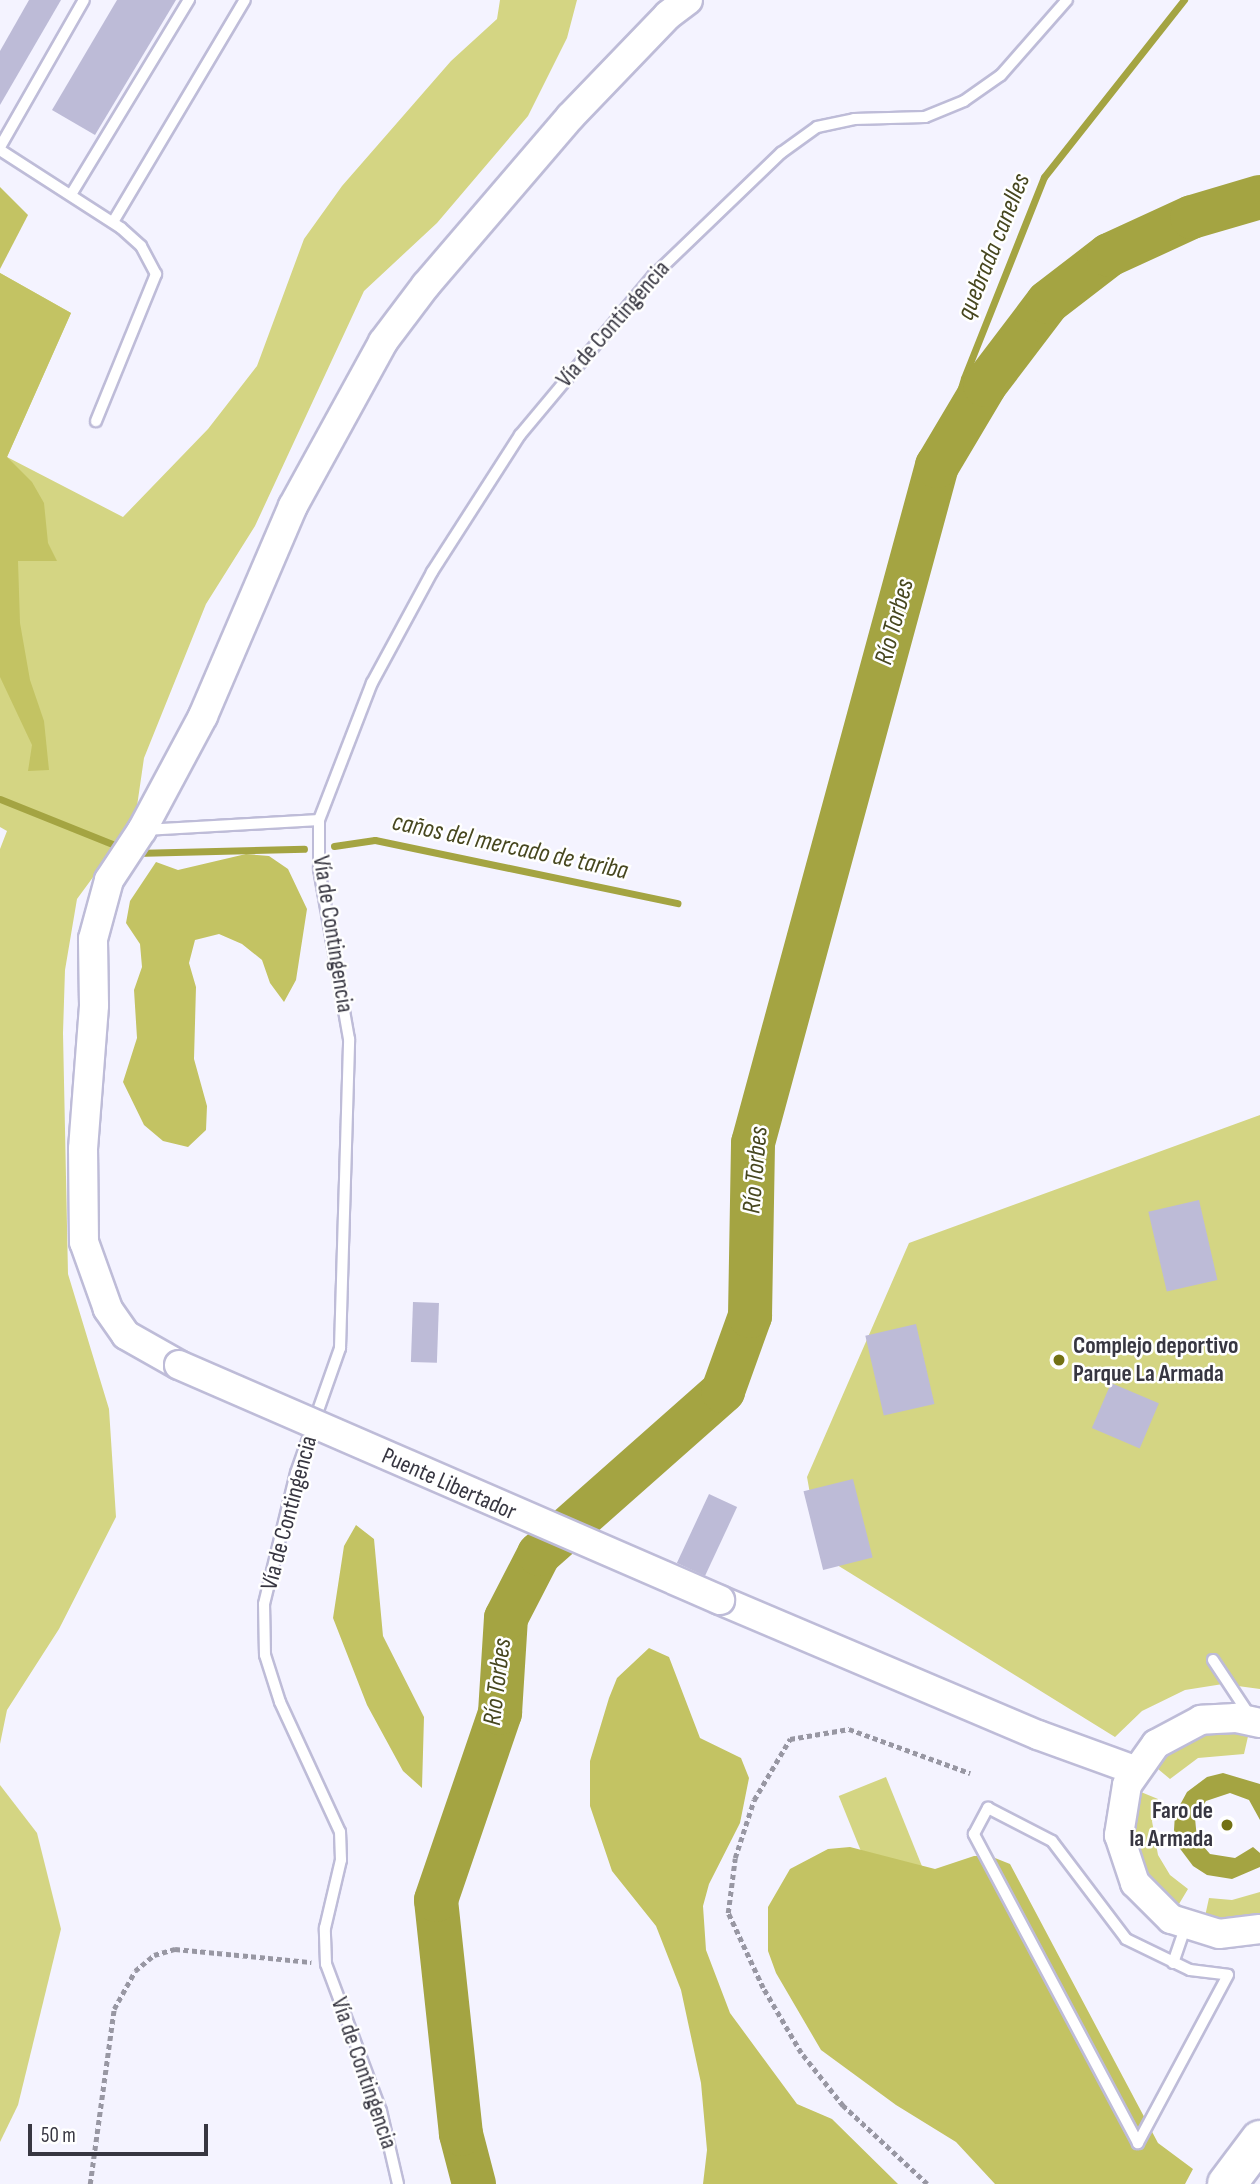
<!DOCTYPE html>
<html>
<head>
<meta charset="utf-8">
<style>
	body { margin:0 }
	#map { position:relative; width:1260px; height:2184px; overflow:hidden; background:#f4f3ff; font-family:"Sofia Sans Condensed",sans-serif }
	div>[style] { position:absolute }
	.green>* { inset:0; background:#d4d583; transform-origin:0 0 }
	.forest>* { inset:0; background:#c3c363 }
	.water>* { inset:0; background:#a4a442 }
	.stream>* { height:7px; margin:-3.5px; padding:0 3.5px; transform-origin:3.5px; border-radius:3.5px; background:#a4a442 }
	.river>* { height:44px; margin:-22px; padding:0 22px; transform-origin:22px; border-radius:22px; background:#a4a442 }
	.building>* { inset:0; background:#bdbbd7; transform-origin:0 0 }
	.path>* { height:4.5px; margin-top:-2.25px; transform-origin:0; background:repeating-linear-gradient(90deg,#9897a3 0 5px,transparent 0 8.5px) }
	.roads { filter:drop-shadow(2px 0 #bebcd8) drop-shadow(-2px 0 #bebcd8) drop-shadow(0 2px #bebcd8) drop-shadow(0 -2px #bebcd8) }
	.service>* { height:10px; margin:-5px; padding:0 5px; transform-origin:5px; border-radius:5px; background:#fff }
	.tertiary>* { height:28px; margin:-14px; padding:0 14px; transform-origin:14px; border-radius:14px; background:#fff }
	.motorway>* { height:38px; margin:-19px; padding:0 19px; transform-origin:19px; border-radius:19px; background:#fff }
	.bridges { filter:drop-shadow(2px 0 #bebcd8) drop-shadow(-2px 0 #bebcd8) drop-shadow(0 2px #bebcd8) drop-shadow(0 -2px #bebcd8) }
	.tertiary-bridge>* { height:28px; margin:-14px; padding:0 14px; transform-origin:14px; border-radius:14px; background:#fff }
	.dots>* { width:19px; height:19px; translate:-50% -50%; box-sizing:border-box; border:4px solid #fff; border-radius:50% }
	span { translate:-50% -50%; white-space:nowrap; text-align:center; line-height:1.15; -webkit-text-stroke:5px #fff; paint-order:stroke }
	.street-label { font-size:24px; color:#373641 }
	.poi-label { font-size:24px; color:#373641; font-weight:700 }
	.left { translate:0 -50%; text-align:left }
	.right { translate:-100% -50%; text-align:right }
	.water-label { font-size:26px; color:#47471f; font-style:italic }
	.scale { position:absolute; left:28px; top:2124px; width:180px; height:32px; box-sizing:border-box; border:4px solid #373641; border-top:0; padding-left:9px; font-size:21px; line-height:24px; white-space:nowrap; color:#373641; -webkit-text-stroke:5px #fff; paint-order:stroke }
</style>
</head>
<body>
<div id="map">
	<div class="green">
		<div style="clip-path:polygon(500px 0,577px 0,567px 38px,528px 116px,437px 223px,364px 291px,255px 526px,206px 604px,144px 758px,135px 820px,77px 899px,65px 970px,63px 1033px,68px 1274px,109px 1409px,116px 1517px,59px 1629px,7px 1710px,0 1744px,0 849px,7px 831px,0 827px,0 273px,71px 313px,7px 457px,123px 517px,208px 429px,257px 366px,304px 239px,342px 186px,451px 61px,497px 19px)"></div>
		<div style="clip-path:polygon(1260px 1115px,1260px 1689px,1223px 1684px,1185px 1690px,1142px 1711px,1115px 1737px,821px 1555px,807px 1477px,909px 1243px)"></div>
		<div style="clip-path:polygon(1203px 1732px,1249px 1732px,1244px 1754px,1198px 1758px,1170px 1779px,1152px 1764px)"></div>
		<div style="left:886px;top:1777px;width:101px;height:51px;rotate:68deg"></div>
		<div style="clip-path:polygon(0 1785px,37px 1833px,61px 1929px,18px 2105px,0 2142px)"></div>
		<div style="clip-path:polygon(1136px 1790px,1158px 1799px,1152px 1821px,1158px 1855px,1170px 1875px,1188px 1889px,1176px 1909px,1152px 1890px,1131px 1850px)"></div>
		<div style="clip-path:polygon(1260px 1892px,1260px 1917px,1204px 1921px,1209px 1898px,1232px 1900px)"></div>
	</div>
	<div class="forest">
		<div style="clip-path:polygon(0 187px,28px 215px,0 269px)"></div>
		<div style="clip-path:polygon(0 273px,71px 313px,7px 457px,32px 482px,44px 503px,48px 543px,57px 561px,18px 561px,20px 623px,30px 680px,44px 721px,49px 770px,28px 771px,32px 745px,0 677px)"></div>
		<div style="clip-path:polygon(246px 854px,269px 856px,288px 869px,307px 909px,296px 980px,284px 1002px,270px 983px,262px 960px,242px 944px,219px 934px,195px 940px,189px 963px,196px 987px,194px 1059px,207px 1106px,206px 1130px,188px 1147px,163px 1141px,144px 1125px,123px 1082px,137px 1038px,134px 990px,142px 967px,140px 944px,126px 923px,130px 901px,156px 862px,178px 870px)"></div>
		<div style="clip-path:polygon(356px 1525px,374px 1539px,383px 1636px,424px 1717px,422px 1788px,403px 1771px,367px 1705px,333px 1618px,344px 1546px)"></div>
		<div style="clip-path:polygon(649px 1648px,669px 1657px,700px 1738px,741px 1758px,749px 1778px,740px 1823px,709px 1884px,703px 1906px,706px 1950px,730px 2013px,797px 2104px,832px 2119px,898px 2184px,703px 2184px,707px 2150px,701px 2083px,681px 1990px,656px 1926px,612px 1871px,590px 1806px,590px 1761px,609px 1698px,617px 1678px)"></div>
		<div style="clip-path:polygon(850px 1847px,935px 1869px,974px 1856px,990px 1856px,1010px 1864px,1158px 2143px,1193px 2169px,1185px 2184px,995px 2184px,956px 2142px,896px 2105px,821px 2050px,776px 1973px,768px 1951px,768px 1907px,790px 1869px,828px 1849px)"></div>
	</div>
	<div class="water">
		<div style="clip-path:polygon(1223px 1773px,1260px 1784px,1260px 1820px,1249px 1800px,1230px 1793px,1206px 1801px,1195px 1818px,1197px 1839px,1210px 1854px,1235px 1858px,1253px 1847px,1260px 1853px,1260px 1867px,1232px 1879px,1207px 1875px,1193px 1866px,1178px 1846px,1174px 1830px,1175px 1814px,1187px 1792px,1207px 1777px)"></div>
	</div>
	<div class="stream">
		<div style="left:937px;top:466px;width:92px;rotate:-72.9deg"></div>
		<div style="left:964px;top:378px;width:216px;rotate:-68.3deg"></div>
		<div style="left:1044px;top:177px;width:226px;rotate:-51.7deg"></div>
		<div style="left:0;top:799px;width:129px;rotate:21.8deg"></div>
		<div style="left:334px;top:846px;width:41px;rotate:-8.3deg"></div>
		<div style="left:375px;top:840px;width:309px;rotate:11.8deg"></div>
		<div style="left:135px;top:853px;width:169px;rotate:-1.4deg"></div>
	</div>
	<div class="river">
		<div style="left:474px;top:2184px;width:52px;rotate:-104.6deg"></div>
		<div style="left:461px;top:2134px;width:235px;rotate:-96.1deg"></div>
		<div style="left:436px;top:1900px;width:198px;rotate:-71.1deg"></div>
		<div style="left:500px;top:1713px;width:95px;rotate:-86.4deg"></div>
		<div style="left:506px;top:1618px;width:72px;rotate:-62.7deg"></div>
		<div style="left:539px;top:1554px;width:246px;rotate:-41.5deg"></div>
		<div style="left:723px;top:1391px;width:80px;rotate:-70.2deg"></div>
		<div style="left:750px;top:1316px;width:173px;rotate:-89deg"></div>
		<div style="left:753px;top:1143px;width:702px;rotate:-74.8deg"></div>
		<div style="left:937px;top:466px;width:94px;rotate:-59.3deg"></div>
		<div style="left:985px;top:385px;width:104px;rotate:-52.8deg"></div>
		<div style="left:1048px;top:302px;width:77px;rotate:-37.6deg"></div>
		<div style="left:1109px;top:255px;width:91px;rotate:-24.6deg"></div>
		<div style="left:1192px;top:217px;width:71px;rotate:-16.4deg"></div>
	</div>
	<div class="building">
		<div style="clip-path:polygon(29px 0,61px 0,0 105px,0 51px)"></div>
		<div style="clip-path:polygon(117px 0,176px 0,95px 135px,52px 110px)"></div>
		<div style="left:1199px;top:1200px;width:82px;height:52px;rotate:77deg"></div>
		<div style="left:413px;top:1302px;width:26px;height:60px;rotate:2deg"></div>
		<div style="left:916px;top:1324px;width:82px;height:52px;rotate:77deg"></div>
		<div style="left:1111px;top:1383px;width:52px;height:49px;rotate:23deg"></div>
		<div style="left:853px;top:1479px;width:81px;height:51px;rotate:76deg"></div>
		<div style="left:709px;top:1494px;width:31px;height:76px;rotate:25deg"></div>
	</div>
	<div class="path">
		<div style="left:90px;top:2184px;width:177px;rotate:-82.2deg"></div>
		<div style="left:114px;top:2009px;width:43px;rotate:-61.1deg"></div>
		<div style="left:135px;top:1971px;width:25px;rotate:-40deg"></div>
		<div style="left:154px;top:1955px;width:22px;rotate:-16deg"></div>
		<div style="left:175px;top:1949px;width:137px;rotate:5.5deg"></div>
		<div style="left:927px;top:2184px;width:115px;rotate:-137.1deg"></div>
		<div style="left:843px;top:2106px;width:68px;rotate:-128.4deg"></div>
		<div style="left:801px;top:2053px;width:75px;rotate:-120.3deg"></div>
		<div style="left:763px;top:1988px;width:83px;rotate:-115deg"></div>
		<div style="left:728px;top:1913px;width:55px;rotate:-82.7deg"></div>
		<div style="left:735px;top:1858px;width:61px;rotate:-71.9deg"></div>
		<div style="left:754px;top:1800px;width:71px;rotate:-59.5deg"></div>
		<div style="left:790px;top:1739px;width:60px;rotate:-9.6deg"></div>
		<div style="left:849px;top:1729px;width:129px;rotate:20deg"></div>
	</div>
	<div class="roads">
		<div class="service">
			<div style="left:0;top:147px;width:169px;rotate:-60.3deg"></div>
			<div style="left:0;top:150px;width:144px;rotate:32.8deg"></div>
			<div style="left:121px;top:228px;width:27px;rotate:42deg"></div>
			<div style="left:141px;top:246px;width:32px;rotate:62deg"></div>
			<div style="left:156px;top:274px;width:159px;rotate:112.2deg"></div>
			<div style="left:72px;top:193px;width:226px;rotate:-58.8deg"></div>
			<div style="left:113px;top:222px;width:258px;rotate:-59.3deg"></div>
			<div style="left:145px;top:830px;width:174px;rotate:-3.3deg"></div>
			<div style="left:1213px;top:1660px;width:67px;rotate:56.5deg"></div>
			<div style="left:988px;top:1808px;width:72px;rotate:27.3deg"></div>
			<div style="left:1052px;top:1841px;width:123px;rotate:52.9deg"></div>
			<div style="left:1126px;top:1939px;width:71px;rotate:25.8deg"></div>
			<div style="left:1190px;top:1970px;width:38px;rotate:7deg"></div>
			<div style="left:1228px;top:1975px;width:191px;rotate:118.2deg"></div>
			<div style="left:1138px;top:2143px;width:350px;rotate:-118deg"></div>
			<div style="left:974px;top:1834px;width:30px;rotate:-62deg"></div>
			<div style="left:1173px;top:1963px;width:39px;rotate:-71deg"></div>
			<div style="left:398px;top:2184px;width:75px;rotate:-103.1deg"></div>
			<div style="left:381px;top:2111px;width:157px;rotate:-110.5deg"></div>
			<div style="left:326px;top:1964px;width:36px;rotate:-92deg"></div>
			<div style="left:325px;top:1928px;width:70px;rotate:-76.8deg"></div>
			<div style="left:341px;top:1860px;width:28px;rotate:-92deg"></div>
			<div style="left:340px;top:1832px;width:143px;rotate:-114.8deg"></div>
			<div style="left:280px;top:1702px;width:49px;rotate:-107.7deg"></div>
			<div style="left:265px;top:1655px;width:51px;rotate:-91.1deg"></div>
			<div style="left:264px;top:1604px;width:135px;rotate:-76.3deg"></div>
			<div style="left:296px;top:1473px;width:133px;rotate:-70.6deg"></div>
			<div style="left:340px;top:1348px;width:309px;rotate:-88.3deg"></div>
			<div style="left:349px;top:1039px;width:174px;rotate:-100deg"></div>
			<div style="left:319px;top:868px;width:48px;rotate:-90deg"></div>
			<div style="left:319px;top:820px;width:147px;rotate:-68.9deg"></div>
			<div style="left:372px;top:683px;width:126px;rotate:-61.6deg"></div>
			<div style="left:432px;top:572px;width:163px;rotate:-57.3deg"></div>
			<div style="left:520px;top:435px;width:207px;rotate:-50.1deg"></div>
			<div style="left:653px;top:276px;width:178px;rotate:-43.9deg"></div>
			<div style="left:781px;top:153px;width:44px;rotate:-35.8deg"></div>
			<div style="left:817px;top:127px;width:38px;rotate:-12deg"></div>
			<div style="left:854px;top:119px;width:71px;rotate:-1.6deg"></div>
			<div style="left:925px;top:117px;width:42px;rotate:-22.3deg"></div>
			<div style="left:964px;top:101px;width:45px;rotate:-35.1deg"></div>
			<div style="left:1001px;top:75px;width:100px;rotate:-48.7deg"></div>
		</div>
		<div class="tertiary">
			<div style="left:179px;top:1365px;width:61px;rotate:-150.5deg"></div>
			<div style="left:126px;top:1335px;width:32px;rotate:-125deg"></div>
			<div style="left:108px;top:1309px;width:71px;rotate:-109.7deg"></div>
			<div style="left:84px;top:1242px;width:93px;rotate:-90.6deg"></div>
			<div style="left:83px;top:1149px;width:144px;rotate:-85.6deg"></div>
			<div style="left:94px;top:1005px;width:66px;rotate:-90.9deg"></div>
			<div style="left:93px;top:939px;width:61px;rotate:-74.8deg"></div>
			<div style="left:109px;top:880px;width:60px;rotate:-56.6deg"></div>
			<div style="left:142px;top:830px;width:129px;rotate:-61.8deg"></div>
			<div style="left:203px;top:716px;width:228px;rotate:-66.8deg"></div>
			<div style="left:293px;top:506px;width:187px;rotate:-61.2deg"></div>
			<div style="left:383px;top:342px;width:71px;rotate:-53deg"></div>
			<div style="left:426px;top:285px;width:221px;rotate:-49.4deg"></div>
			<div style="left:570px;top:117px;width:141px;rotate:-46.1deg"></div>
			<div style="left:668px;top:15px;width:25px;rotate:-37deg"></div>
			<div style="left:720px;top:1600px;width:345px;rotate:23deg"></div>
			<div style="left:1038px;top:1735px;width:102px;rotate:20deg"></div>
			<div style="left:1260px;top:1723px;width:25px;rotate:-168deg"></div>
			<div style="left:1236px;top:1718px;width:35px;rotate:177deg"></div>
			<div style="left:1201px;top:1720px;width:51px;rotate:151.9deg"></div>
			<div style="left:1156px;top:1744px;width:50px;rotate:125.3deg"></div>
			<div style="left:1127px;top:1785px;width:51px;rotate:99.1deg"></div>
			<div style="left:1119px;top:1835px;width:51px;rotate:71.6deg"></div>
			<div style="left:1135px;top:1883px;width:51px;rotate:45deg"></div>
			<div style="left:1171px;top:1919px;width:50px;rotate:17.4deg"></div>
			<div style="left:1219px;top:1934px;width:41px;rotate:-7deg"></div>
		</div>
		<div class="motorway">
			<div style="left:1227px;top:2184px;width:55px;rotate:-53.1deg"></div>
		</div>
	</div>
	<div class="bridges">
		<div class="tertiary-bridge">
			<div style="left:179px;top:1365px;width:590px;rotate:23.48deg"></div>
		</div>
	</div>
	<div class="dots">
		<div style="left:1059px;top:1360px;background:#727114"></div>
		<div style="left:1227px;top:1825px;background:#727114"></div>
	</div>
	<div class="street-label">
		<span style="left:613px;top:324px;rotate:-49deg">Vía de Contingencia</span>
		<span style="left:333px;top:934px;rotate:81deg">Vía de Contingencia</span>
		<span style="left:449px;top:1484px;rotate:24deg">Puente Libertador</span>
		<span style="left:289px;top:1513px;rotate:-75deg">Vía de Contingencia</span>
		<span style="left:364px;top:2073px;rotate:71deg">Vía de Contingencia</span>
	</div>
	<div class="poi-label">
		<span class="left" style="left:1073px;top:1360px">Complejo deportivo<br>Parque La Armada</span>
		<span class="right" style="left:1213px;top:1825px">Faro de<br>la Armada</span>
	</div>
	<div class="water-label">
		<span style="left:994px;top:247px;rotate:-68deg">quebrada canelles</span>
		<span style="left:895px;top:622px;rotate:-75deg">Río Torbes</span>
		<span style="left:510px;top:847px;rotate:12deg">caños del mercado de tariba</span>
		<span style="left:756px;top:1170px;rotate:-85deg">Río Torbes</span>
		<span style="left:498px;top:1682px;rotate:-83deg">Río Torbes</span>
	</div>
	<div class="scale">50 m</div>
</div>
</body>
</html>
